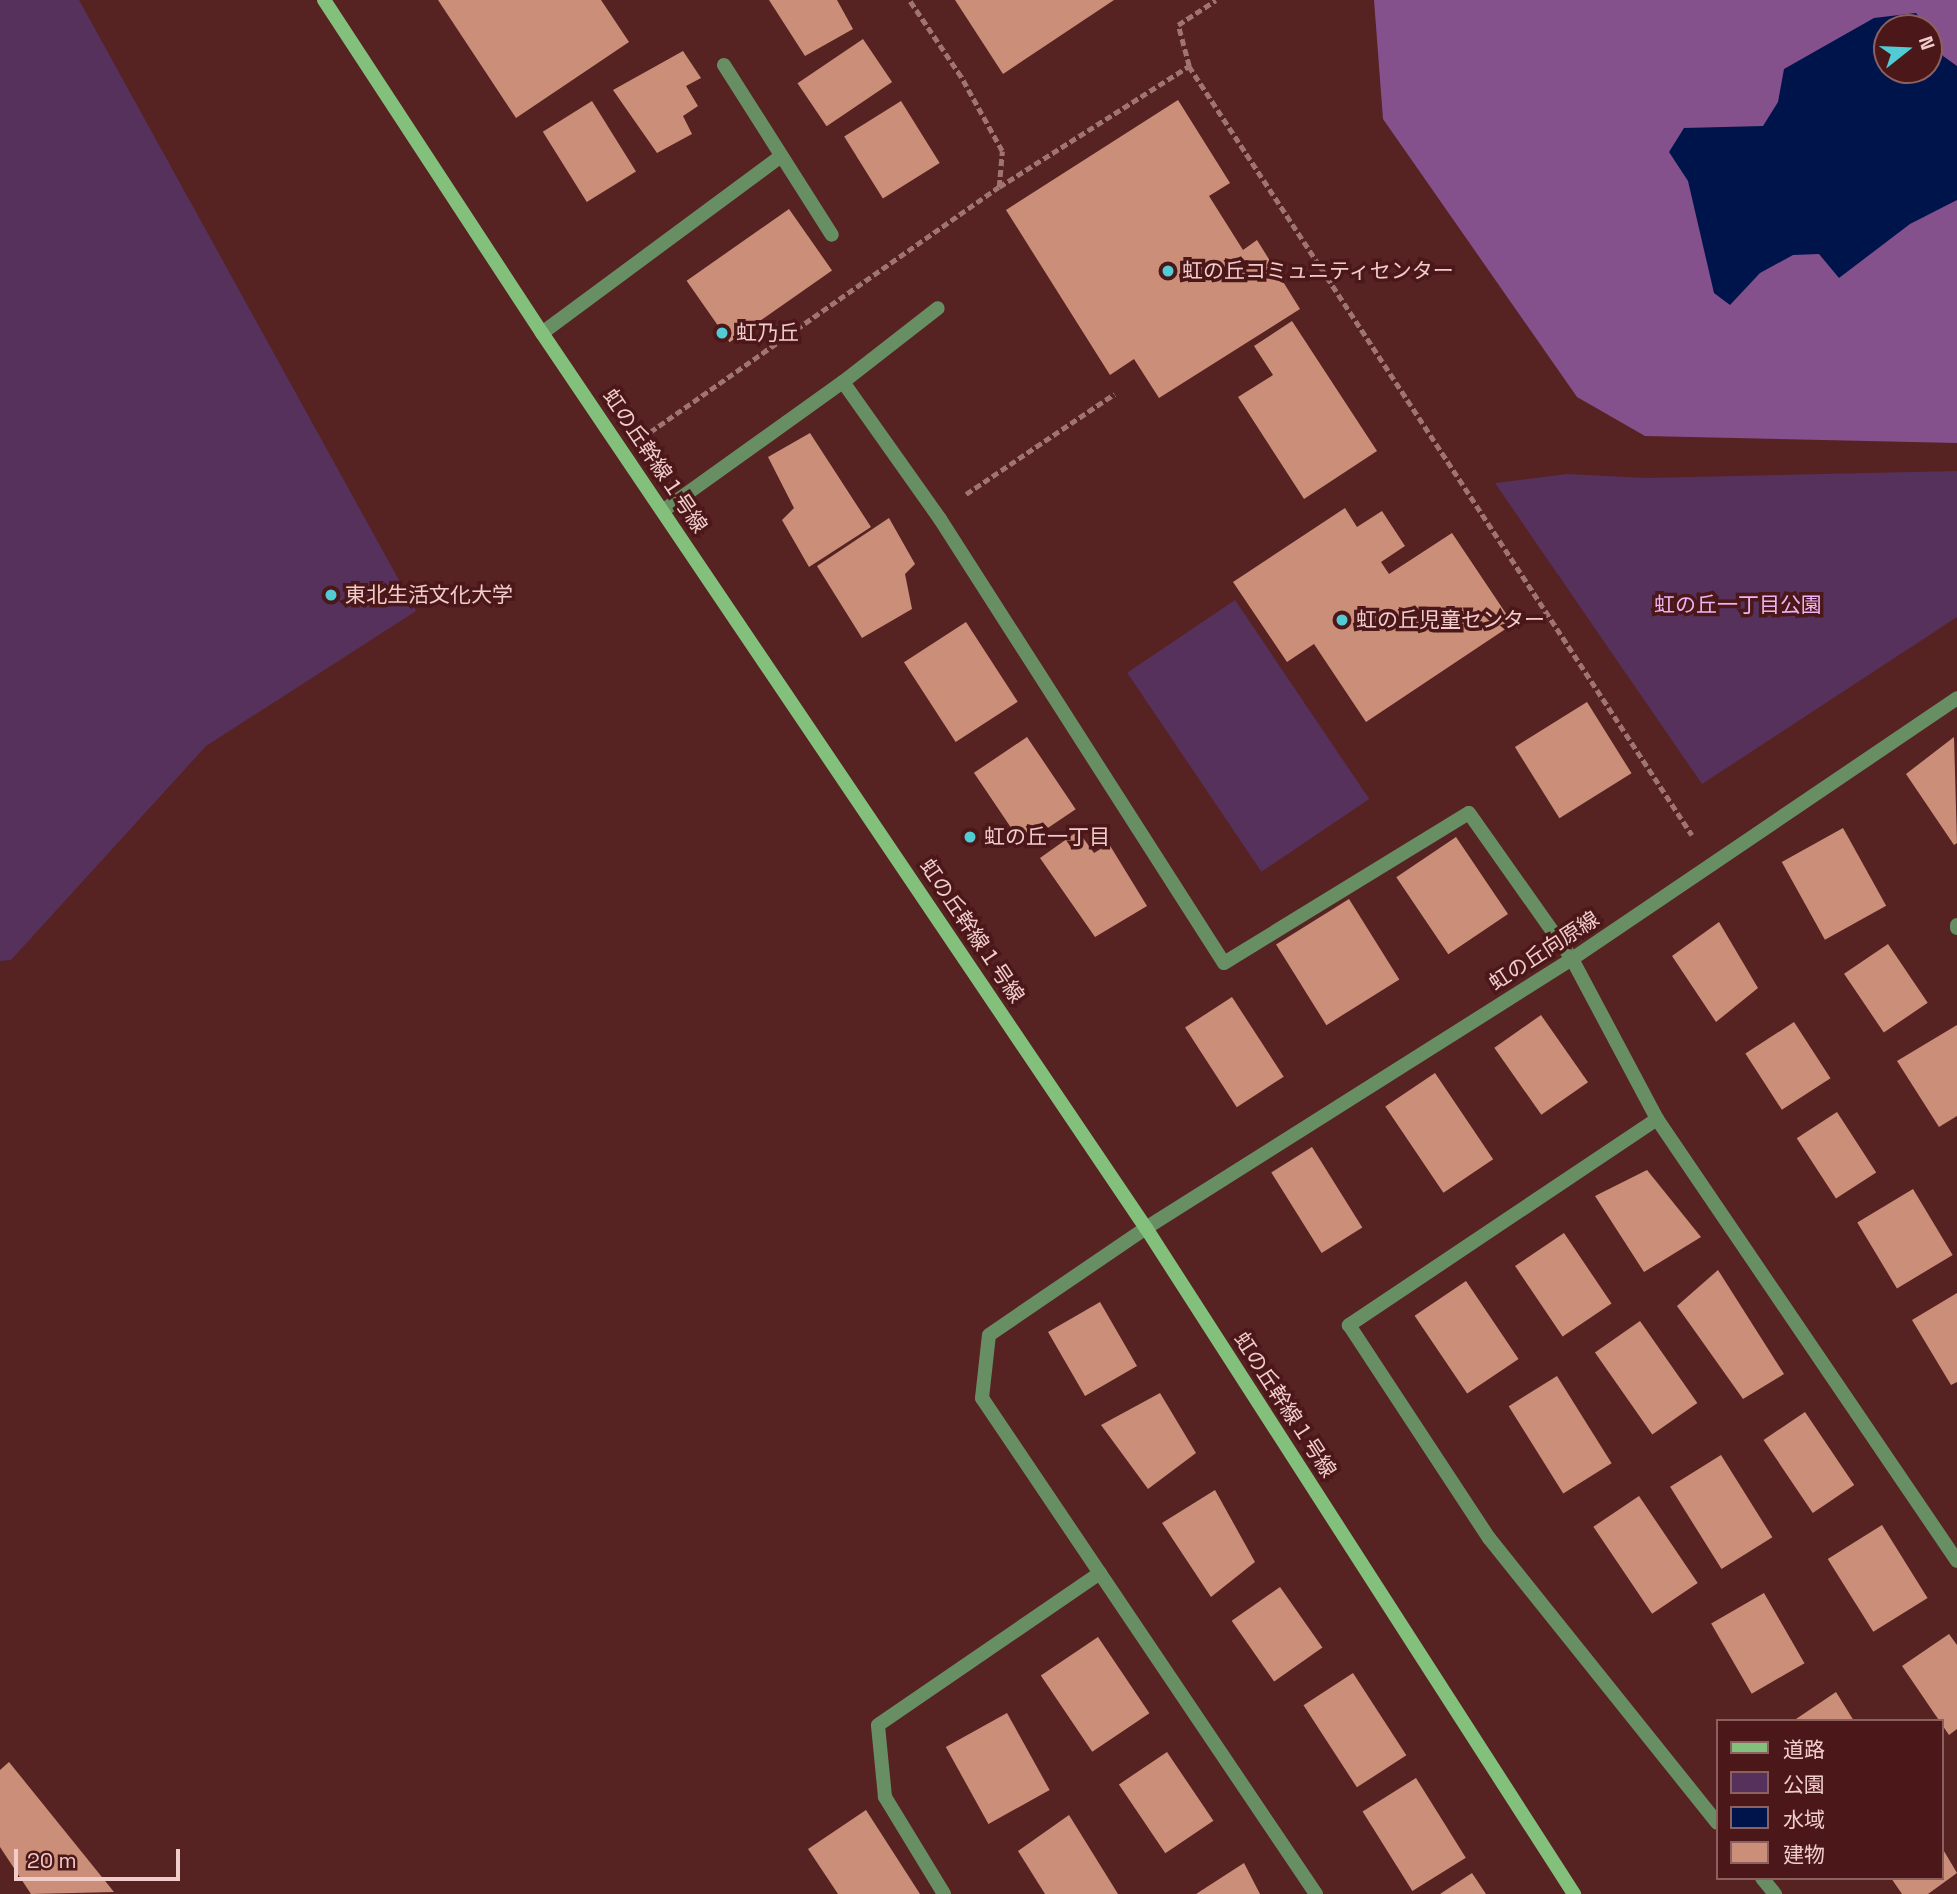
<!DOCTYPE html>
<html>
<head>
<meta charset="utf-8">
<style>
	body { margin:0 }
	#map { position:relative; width:1957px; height:1894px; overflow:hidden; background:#572222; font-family:"Space Grotesk","Noto Sans JP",sans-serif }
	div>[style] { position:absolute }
	.green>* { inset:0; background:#56315c; transform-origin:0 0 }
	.forest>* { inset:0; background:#84518c }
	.water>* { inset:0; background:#00144c }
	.building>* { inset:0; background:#cb8f79; transform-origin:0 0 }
	.path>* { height:4.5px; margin-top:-2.25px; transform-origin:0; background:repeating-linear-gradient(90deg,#a07473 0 7px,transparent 0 10.5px) }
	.lane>* { height:14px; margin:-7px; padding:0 7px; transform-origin:7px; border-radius:7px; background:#688e64 }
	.street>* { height:14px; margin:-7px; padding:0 7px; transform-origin:7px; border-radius:7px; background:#688e64 }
	.secondary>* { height:14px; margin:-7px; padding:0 7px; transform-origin:7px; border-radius:7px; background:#83c07c }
	.dots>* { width:19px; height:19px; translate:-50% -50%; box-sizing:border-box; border:4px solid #4b1719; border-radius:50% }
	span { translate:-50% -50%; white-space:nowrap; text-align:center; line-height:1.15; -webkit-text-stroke:7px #4b1719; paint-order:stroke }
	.poi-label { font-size:21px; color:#f0cdcb }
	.left { translate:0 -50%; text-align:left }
	.street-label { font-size:21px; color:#f0cdcb }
	.park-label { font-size:21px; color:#ecb3f5 }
	.legend { position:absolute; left:1716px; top:1719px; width:228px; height:161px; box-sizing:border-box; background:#4b1719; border:2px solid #8d6060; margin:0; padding:9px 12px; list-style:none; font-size:21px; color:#f0cdcb }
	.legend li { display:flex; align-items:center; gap:14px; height:35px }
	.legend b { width:35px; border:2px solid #8d6060 }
	.north { position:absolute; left:1873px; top:14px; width:70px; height:70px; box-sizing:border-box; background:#4b1719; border:2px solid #8d6060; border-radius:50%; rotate:72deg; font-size:19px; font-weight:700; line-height:28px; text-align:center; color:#f0cdcb }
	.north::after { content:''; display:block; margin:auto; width:24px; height:32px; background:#51ccd5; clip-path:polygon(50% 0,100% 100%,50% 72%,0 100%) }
	.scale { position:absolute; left:14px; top:1849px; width:166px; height:32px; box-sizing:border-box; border:4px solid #f0cdcb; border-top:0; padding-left:9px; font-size:21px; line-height:24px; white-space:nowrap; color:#f0cdcb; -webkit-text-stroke:5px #4b1719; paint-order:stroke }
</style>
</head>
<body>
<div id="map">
	<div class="green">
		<div style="clip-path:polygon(0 0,79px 0,416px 611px,206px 746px,11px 960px,0 961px)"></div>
		<div style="clip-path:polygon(1957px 471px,1957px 617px,1702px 784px,1495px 483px,1567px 474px,1647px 478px)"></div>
		<div style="left:1235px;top:600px;width:240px;height:130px;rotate:56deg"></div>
	</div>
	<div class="forest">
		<div style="clip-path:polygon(evenodd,1374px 0,1957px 0,1957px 443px,1645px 436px,1577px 397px,1383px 119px,1374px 0,1887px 28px,1929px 28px,1929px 70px,1887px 70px,1887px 28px)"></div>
	</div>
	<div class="water">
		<div style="clip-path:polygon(1916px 13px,1926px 28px,1887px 28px,1887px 70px,1929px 70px,1929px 33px,1943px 56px,1957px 66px,1957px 200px,1910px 224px,1839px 278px,1819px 254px,1793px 255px,1760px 273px,1730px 305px,1714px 293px,1688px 181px,1669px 152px,1684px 128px,1763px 126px,1778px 102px,1784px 69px,1874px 18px)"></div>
	</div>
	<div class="building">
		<div style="clip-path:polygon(438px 0,601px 0,629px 42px,516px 118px)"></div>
		<div style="clip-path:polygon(769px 0,837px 0,853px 29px,805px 56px)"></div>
		<div style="clip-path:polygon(955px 0,1114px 0,1003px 74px)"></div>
		<div style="left:863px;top:39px;width:52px;height:79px;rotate:56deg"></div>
		<div style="clip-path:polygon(683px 51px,701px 78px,686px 86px,698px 106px,683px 116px,692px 134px,657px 153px,613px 90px)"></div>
		<div style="clip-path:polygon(1178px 100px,1230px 183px,1209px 196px,1243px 250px,1257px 240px,1300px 309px,1159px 398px,1134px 359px,1110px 375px,1006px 210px)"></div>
		<div style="left:592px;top:101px;width:83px;height:58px;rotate:58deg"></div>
		<div style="left:901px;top:101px;width:73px;height:67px;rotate:58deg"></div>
		<div style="left:789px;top:209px;width:75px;height:125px;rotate:55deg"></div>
		<div style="clip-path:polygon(1292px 321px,1377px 451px,1304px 499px,1238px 397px,1273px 375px,1254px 346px)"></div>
		<div style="clip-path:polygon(810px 433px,871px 527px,809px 567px,782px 520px,794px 508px,768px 457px)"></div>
		<div style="clip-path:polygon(1345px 508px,1357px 527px,1382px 511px,1405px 546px,1381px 562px,1389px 574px,1452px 533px,1513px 624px,1366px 722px,1314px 644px,1287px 662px,1233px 582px)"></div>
		<div style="clip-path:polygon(889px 518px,915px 564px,905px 574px,912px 609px,862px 638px,817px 566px)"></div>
		<div style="left:966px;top:622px;width:95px;height:74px;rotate:57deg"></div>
		<div style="left:1587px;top:702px;width:84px;height:85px;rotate:58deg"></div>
		<div style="left:1027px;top:737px;width:87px;height:64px;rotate:56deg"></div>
		<div style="clip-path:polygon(1954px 737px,1957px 843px,1954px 845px,1906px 774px)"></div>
		<div style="left:1843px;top:828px;width:89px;height:70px;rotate:61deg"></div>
		<div style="clip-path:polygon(1078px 831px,1094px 853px,1109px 844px,1147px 906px,1095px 937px,1040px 858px)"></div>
		<div style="left:1456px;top:837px;width:93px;height:72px;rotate:56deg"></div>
		<div style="left:1349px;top:899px;width:95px;height:86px;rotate:58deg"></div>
		<div style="clip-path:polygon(1719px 922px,1758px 988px,1716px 1022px,1672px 956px)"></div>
		<div style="left:1888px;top:944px;width:71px;height:53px;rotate:56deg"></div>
		<div style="left:1232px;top:997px;width:95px;height:56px;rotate:57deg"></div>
		<div style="left:1541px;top:1015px;width:82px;height:57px;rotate:55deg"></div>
		<div style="left:1794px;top:1022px;width:67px;height:58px;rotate:57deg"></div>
		<div style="clip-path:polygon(1957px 1025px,1957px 1116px,1939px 1127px,1897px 1061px)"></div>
		<div style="left:1435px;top:1073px;width:104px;height:60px;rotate:56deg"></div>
		<div style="left:1837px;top:1112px;width:72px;height:48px;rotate:57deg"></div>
		<div style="left:1312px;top:1147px;width:95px;height:48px;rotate:58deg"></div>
		<div style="clip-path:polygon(1647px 1170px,1701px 1237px,1644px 1272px,1595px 1196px)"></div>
		<div style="left:1913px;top:1189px;width:77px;height:65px;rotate:59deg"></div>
		<div style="left:1564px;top:1233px;width:85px;height:59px;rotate:56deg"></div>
		<div style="clip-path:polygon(1718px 1270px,1784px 1374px,1743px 1399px,1677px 1306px)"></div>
		<div style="left:1466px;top:1281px;width:94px;height:62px;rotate:56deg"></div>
		<div style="clip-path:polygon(1957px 1293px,1957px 1382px,1951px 1385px,1912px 1320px)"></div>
		<div style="left:1100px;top:1302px;width:74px;height:60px;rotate:60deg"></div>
		<div style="left:1640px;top:1321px;width:100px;height:55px;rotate:55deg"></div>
		<div style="left:1557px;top:1376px;width:103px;height:57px;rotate:58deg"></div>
		<div style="clip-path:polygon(1160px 1393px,1196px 1453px,1148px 1489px,1101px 1425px)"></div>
		<div style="left:1805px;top:1412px;width:88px;height:50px;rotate:56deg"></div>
		<div style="left:1721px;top:1455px;width:97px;height:60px;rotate:58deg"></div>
		<div style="clip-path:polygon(1215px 1490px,1255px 1562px,1211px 1597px,1162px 1523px)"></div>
		<div style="left:1639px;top:1496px;width:105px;height:55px;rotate:56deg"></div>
		<div style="left:1882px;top:1525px;width:86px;height:64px;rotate:58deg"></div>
		<div style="left:1280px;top:1587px;width:74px;height:59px;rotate:55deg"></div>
		<div style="left:1764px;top:1593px;width:81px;height:61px;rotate:60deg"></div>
		<div style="clip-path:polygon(1949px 1634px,1957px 1645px,1957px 1729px,1949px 1735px,1902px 1666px)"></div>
		<div style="left:1098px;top:1637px;width:92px;height:69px;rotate:56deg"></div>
		<div style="left:1353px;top:1673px;width:98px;height:59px;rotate:57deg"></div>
		<div style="clip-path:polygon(1836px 1692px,1854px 1721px,1793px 1721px)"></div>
		<div style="left:1007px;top:1713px;width:88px;height:70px;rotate:61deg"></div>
		<div style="left:1167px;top:1752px;width:83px;height:58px;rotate:56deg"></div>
		<div style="clip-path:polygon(9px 1762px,114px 1892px,31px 1894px,0 1847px,0 1770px)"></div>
		<div style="left:1416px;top:1778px;width:94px;height:63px;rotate:58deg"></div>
		<div style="clip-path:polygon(866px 1810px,920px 1894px,838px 1894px,808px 1849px)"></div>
		<div style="clip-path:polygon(1069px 1815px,1118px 1894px,1045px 1894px,1018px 1851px)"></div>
		<div style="clip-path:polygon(1941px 1846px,1957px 1873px,1928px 1894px,1902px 1894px,1891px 1878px,1941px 1878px)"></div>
		<div style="clip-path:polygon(1244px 1863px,1260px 1894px,1196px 1894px)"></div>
		<div style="clip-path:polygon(1472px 1873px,1486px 1894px,1440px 1894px)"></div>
	</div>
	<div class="path">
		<div style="left:1189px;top:66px;width:42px;rotate:-105deg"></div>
		<div style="left:1178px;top:25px;width:45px;rotate:-33.3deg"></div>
		<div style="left:999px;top:187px;width:225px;rotate:-32.5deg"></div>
		<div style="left:1189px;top:66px;width:919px;rotate:56.81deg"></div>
		<div style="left:650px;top:432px;width:426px;rotate:-35.1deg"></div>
		<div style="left:999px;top:187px;width:36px;rotate:-85deg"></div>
		<div style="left:1002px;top:151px;width:85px;rotate:-119deg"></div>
		<div style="left:961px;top:77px;width:93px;rotate:-124deg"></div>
		<div style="left:966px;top:494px;width:179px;rotate:-34deg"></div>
	</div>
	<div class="lane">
		<div style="left:724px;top:65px;width:201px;rotate:57.6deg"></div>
		<div style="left:542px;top:333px;width:296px;rotate:-36.5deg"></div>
		<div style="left:843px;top:382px;width:120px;rotate:-37.9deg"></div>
	</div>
	<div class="street">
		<div style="left:664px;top:510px;width:220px;rotate:-35.6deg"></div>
		<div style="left:843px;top:382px;width:168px;rotate:54.7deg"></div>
		<div style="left:940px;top:519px;width:527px;rotate:57.4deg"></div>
		<div style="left:1224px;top:963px;width:287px;rotate:-31.5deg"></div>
		<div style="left:1469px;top:813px;width:179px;rotate:54.8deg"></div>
		<div style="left:1572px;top:959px;width:181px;rotate:62deg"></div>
		<div style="left:1657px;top:1119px;width:534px;rotate:55.83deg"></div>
		<div style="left:1957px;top:925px;width:3px;rotate:90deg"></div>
		<div style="left:1657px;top:1119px;width:371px;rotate:146.2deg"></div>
		<div style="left:1349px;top:1325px;width:255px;rotate:56.7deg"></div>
		<div style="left:1489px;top:1538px;width:365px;rotate:51.3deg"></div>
		<div style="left:1762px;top:1878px;width:21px;rotate:51deg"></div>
		<div style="left:944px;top:1894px;width:114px;rotate:-121.3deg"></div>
		<div style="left:885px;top:1797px;width:72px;rotate:-95.6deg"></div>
		<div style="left:878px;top:1725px;width:269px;rotate:-34.4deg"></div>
		<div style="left:1316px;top:1894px;width:598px;rotate:-123.96deg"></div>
		<div style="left:982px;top:1398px;width:63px;rotate:-83.7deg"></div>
		<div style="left:989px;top:1335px;width:190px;rotate:-34.3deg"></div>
		<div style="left:1146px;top:1228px;width:504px;rotate:-32.27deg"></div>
		<div style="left:1572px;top:959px;width:465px;rotate:-34.1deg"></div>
	</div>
	<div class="secondary">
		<div style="left:324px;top:0;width:398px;rotate:56.8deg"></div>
		<div style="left:542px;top:333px;width:1080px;rotate:55.99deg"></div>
		<div style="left:1146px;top:1228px;width:792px;rotate:57.27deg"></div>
	</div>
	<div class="dots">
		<div style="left:1168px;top:271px;background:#51ccd5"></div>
		<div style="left:722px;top:333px;background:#51ccd5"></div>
		<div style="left:331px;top:595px;background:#51ccd5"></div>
		<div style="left:1342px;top:620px;background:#51ccd5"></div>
		<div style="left:970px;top:837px;background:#51ccd5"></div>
	</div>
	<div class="poi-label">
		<span class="left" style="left:1182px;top:271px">虹の丘コミュニティセンター</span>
		<span class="left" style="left:736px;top:333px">虹乃丘</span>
		<span class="left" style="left:345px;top:595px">東北生活文化大学</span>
		<span class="left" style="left:1356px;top:620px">虹の丘児童センター</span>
		<span class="left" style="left:984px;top:837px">虹の丘一丁目</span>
	</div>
	<div class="street-label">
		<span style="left:655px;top:461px;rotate:56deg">虹の丘幹線１号線</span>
		<span style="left:972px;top:931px;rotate:56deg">虹の丘幹線１号線</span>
		<span style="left:1544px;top:951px;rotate:-33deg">虹の丘向原線</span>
		<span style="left:1285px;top:1405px;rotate:57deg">虹の丘幹線１号線</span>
	</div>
	<div class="park-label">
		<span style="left:1738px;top:605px">虹の丘一丁目公園</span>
	</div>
	<ul class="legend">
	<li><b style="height:9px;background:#83c07c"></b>道路</li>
	<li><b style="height:19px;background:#56315c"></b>公園</li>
	<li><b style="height:19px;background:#00144c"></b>水域</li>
	<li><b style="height:19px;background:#cb8f79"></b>建物</li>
	</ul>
	<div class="north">N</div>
	<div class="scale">20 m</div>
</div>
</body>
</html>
